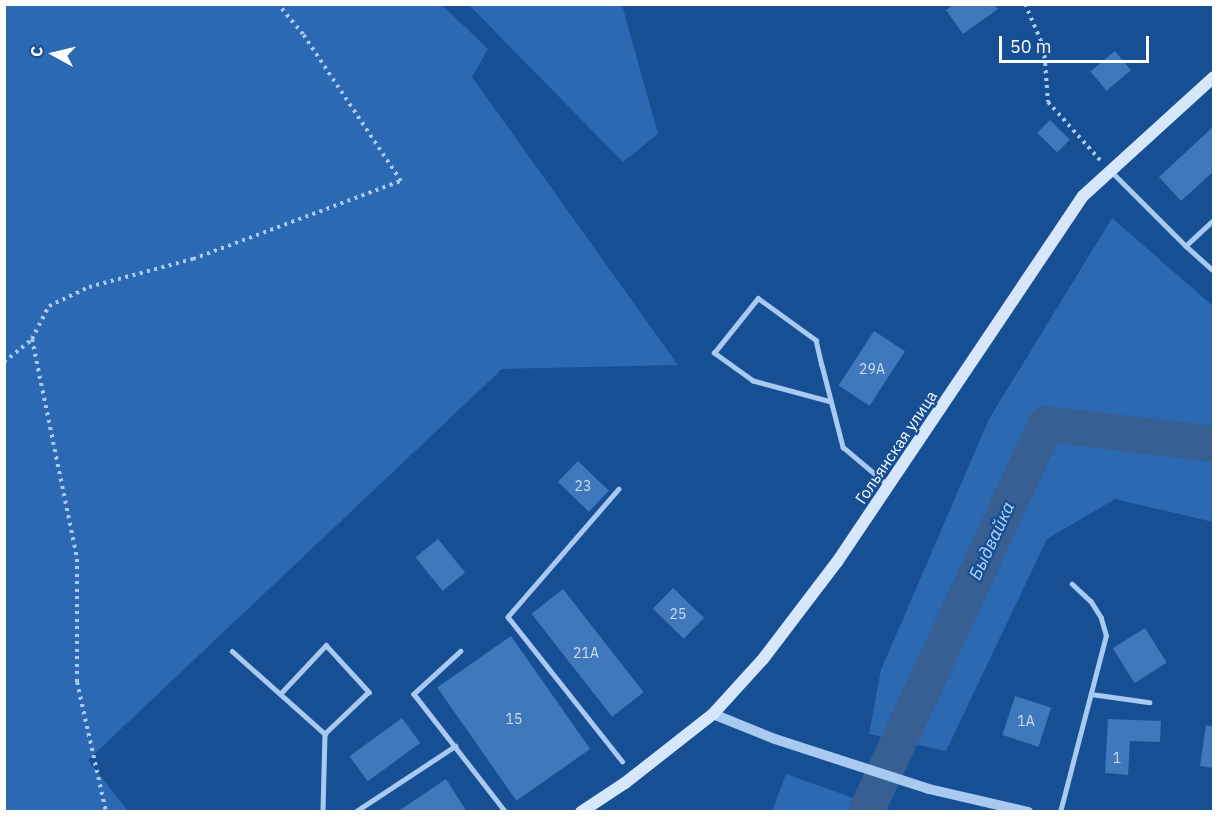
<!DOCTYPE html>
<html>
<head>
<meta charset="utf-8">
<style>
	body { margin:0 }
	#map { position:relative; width:1218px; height:816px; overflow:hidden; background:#174f95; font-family:"IBM Plex Sans",sans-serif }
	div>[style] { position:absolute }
	.green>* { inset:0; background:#2b69b3 }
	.river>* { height:36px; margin:-18px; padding:0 18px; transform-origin:18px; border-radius:18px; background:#375f92 }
	.building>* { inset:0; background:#4078bc; transform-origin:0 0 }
	.path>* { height:4px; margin-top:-2px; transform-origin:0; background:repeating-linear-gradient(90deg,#a8caf1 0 3px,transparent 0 7.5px) }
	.service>* { height:4.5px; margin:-2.25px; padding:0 2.25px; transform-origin:2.25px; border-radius:2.25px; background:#a8caf1 }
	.tertiary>* { height:10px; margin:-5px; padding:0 5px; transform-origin:5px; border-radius:5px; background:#a8caf1 }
	.secondary>* { height:12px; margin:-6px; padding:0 6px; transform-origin:6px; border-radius:6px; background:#d7e7fb }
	span { translate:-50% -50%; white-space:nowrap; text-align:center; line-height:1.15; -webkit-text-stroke:4.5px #174f95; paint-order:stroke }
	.number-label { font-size:14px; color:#cfddee }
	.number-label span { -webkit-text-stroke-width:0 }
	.street-label { font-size:16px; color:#fff }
	.water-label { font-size:18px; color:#b5d4f7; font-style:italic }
	.frame { position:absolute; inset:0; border:6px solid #fff; pointer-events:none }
	.north { position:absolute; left:24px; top:24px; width:60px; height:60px; -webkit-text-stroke:4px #174f95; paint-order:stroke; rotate:278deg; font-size:16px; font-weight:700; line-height:24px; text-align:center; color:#fff }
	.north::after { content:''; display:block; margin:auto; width:21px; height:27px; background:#fff; clip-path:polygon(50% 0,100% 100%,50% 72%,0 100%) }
	.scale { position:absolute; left:999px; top:36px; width:150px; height:27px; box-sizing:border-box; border:3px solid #fff; border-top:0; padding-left:8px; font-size:18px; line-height:21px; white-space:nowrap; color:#fff; -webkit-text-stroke:4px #174f95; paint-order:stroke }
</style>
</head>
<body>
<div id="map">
	<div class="green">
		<div style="clip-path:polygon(5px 4px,442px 5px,488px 49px,472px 77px,678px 365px,502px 369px,88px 760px,128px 811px,5px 811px)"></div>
		<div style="clip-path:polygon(469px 5px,622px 5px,658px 134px,623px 162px)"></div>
		<div style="clip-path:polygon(1112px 218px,1213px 306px,1213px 522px,1115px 499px,1047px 539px,946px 751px,869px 734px,881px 670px,989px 419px)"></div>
		<div style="clip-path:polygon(786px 774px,890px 811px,772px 811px)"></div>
	</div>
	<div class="river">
		<div style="left:866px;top:812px;width:428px;rotate:-65.1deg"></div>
		<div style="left:1046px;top:424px;width:169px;rotate:6.8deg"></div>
	</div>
	<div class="building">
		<div style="clip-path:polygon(954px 4px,994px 4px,998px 9px,963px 34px,946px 10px)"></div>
		<div style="left:1115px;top:51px;width:25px;height:32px;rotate:50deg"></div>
		<div style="left:1050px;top:120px;width:28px;height:18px;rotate:45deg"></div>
		<div style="clip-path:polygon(1214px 126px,1214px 171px,1181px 201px,1159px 177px)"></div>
		<div style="left:874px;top:331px;width:37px;height:65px;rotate:33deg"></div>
		<div style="left:578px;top:461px;width:43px;height:29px;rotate:44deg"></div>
		<div style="left:438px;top:539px;width:43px;height:29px;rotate:51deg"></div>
		<div style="left:673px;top:588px;width:43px;height:29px;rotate:44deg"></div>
		<div style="left:563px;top:589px;width:131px;height:40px;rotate:52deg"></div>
		<div style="left:1145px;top:628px;width:41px;height:38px;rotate:58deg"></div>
		<div style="left:511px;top:636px;width:138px;height:90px;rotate:55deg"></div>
		<div style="left:1015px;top:696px;width:38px;height:41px;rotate:18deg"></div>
		<div style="left:402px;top:718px;width:31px;height:65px;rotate:54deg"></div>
		<div style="clip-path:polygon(1108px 719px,1161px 721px,1160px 742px,1130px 741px,1128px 775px,1105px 773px)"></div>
		<div style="clip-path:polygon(1206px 725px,1214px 727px,1214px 768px,1200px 766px)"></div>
		<div style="clip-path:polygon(446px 779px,467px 812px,397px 812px)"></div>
	</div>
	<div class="path">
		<div style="left:1025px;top:4px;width:48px;rotate:66.6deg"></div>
		<div style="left:1044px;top:48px;width:54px;rotate:85.8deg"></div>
		<div style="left:1048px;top:102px;width:78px;rotate:48.1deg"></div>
		<div style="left:32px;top:339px;width:225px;rotate:78.4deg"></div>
		<div style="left:77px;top:559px;width:123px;rotate:90deg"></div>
		<div style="left:77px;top:682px;width:133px;rotate:77.4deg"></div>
		<div style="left:4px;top:362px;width:36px;rotate:-39deg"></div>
		<div style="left:32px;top:339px;width:37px;rotate:-63deg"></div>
		<div style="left:49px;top:306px;width:44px;rotate:-25.4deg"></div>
		<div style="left:89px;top:287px;width:108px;rotate:-15.1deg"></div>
		<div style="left:193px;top:259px;width:222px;rotate:-20.6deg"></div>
		<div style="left:401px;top:181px;width:177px;rotate:-123.7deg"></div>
		<div style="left:303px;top:34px;width:39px;rotate:-130deg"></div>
	</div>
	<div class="service">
		<div style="left:1111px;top:171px;width:106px;rotate:45deg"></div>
		<div style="left:1214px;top:220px;width:38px;rotate:137deg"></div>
		<div style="left:1186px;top:246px;width:38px;rotate:42deg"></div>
		<div style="left:831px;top:402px;width:81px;rotate:-164.9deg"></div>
		<div style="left:753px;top:381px;width:48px;rotate:-144.3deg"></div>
		<div style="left:714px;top:353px;width:70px;rotate:-51.3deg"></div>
		<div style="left:758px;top:298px;width:72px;rotate:35.9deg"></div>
		<div style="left:816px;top:340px;width:26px;rotate:77deg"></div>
		<div style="left:822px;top:365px;width:85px;rotate:75.6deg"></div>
		<div style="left:843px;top:447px;width:57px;rotate:40.1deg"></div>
		<div style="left:619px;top:489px;width:169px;rotate:130.9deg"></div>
		<div style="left:508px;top:617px;width:184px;rotate:51.6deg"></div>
		<div style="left:232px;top:651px;width:125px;rotate:41.7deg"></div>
		<div style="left:325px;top:734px;width:78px;rotate:91.5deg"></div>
		<div style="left:461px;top:651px;width:64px;rotate:137.5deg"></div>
		<div style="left:414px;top:694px;width:150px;rotate:52.1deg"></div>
		<div style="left:280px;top:694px;width:67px;rotate:-46.8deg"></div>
		<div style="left:326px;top:645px;width:64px;rotate:47.5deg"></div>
		<div style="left:369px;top:692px;width:61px;rotate:136.3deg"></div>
		<div style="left:1091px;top:694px;width:59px;rotate:7.9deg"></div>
		<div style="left:355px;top:812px;width:120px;rotate:-33.4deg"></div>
		<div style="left:1060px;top:812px;width:182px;rotate:-75.4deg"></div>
		<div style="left:1106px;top:636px;width:19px;rotate:-106deg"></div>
		<div style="left:1101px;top:618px;width:19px;rotate:-122deg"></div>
		<div style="left:1091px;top:602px;width:26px;rotate:-137deg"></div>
	</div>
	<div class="tertiary">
		<div style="left:713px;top:714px;width:67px;rotate:22deg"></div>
		<div style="left:775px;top:739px;width:162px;rotate:18deg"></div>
		<div style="left:929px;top:789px;width:102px;rotate:13.1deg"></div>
	</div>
	<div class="secondary">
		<div style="left:581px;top:812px;width:53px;rotate:-33.4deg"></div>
		<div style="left:625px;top:783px;width:112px;rotate:-38.1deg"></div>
		<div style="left:713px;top:714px;width:74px;rotate:-47.7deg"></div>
		<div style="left:763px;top:659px;width:122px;rotate:-52.7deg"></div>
		<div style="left:837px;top:562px;width:441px;rotate:-56.1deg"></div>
		<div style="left:1083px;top:196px;width:177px;rotate:-42.3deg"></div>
	</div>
	<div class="number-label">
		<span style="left:872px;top:369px">29А</span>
		<span style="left:583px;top:486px">23</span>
		<span style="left:678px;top:614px">25</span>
		<span style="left:586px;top:653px">21А</span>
		<span style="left:514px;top:719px">15</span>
		<span style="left:1026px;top:721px">1А</span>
		<span style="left:1117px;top:758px">1</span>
	</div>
	<div class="street-label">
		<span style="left:896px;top:447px;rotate:-56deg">Гольянская улица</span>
	</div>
	<div class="water-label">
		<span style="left:992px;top:541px;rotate:-65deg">Быдвайка</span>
	</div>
	<div class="frame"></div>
	<div class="north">С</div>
	<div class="scale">50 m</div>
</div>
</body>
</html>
